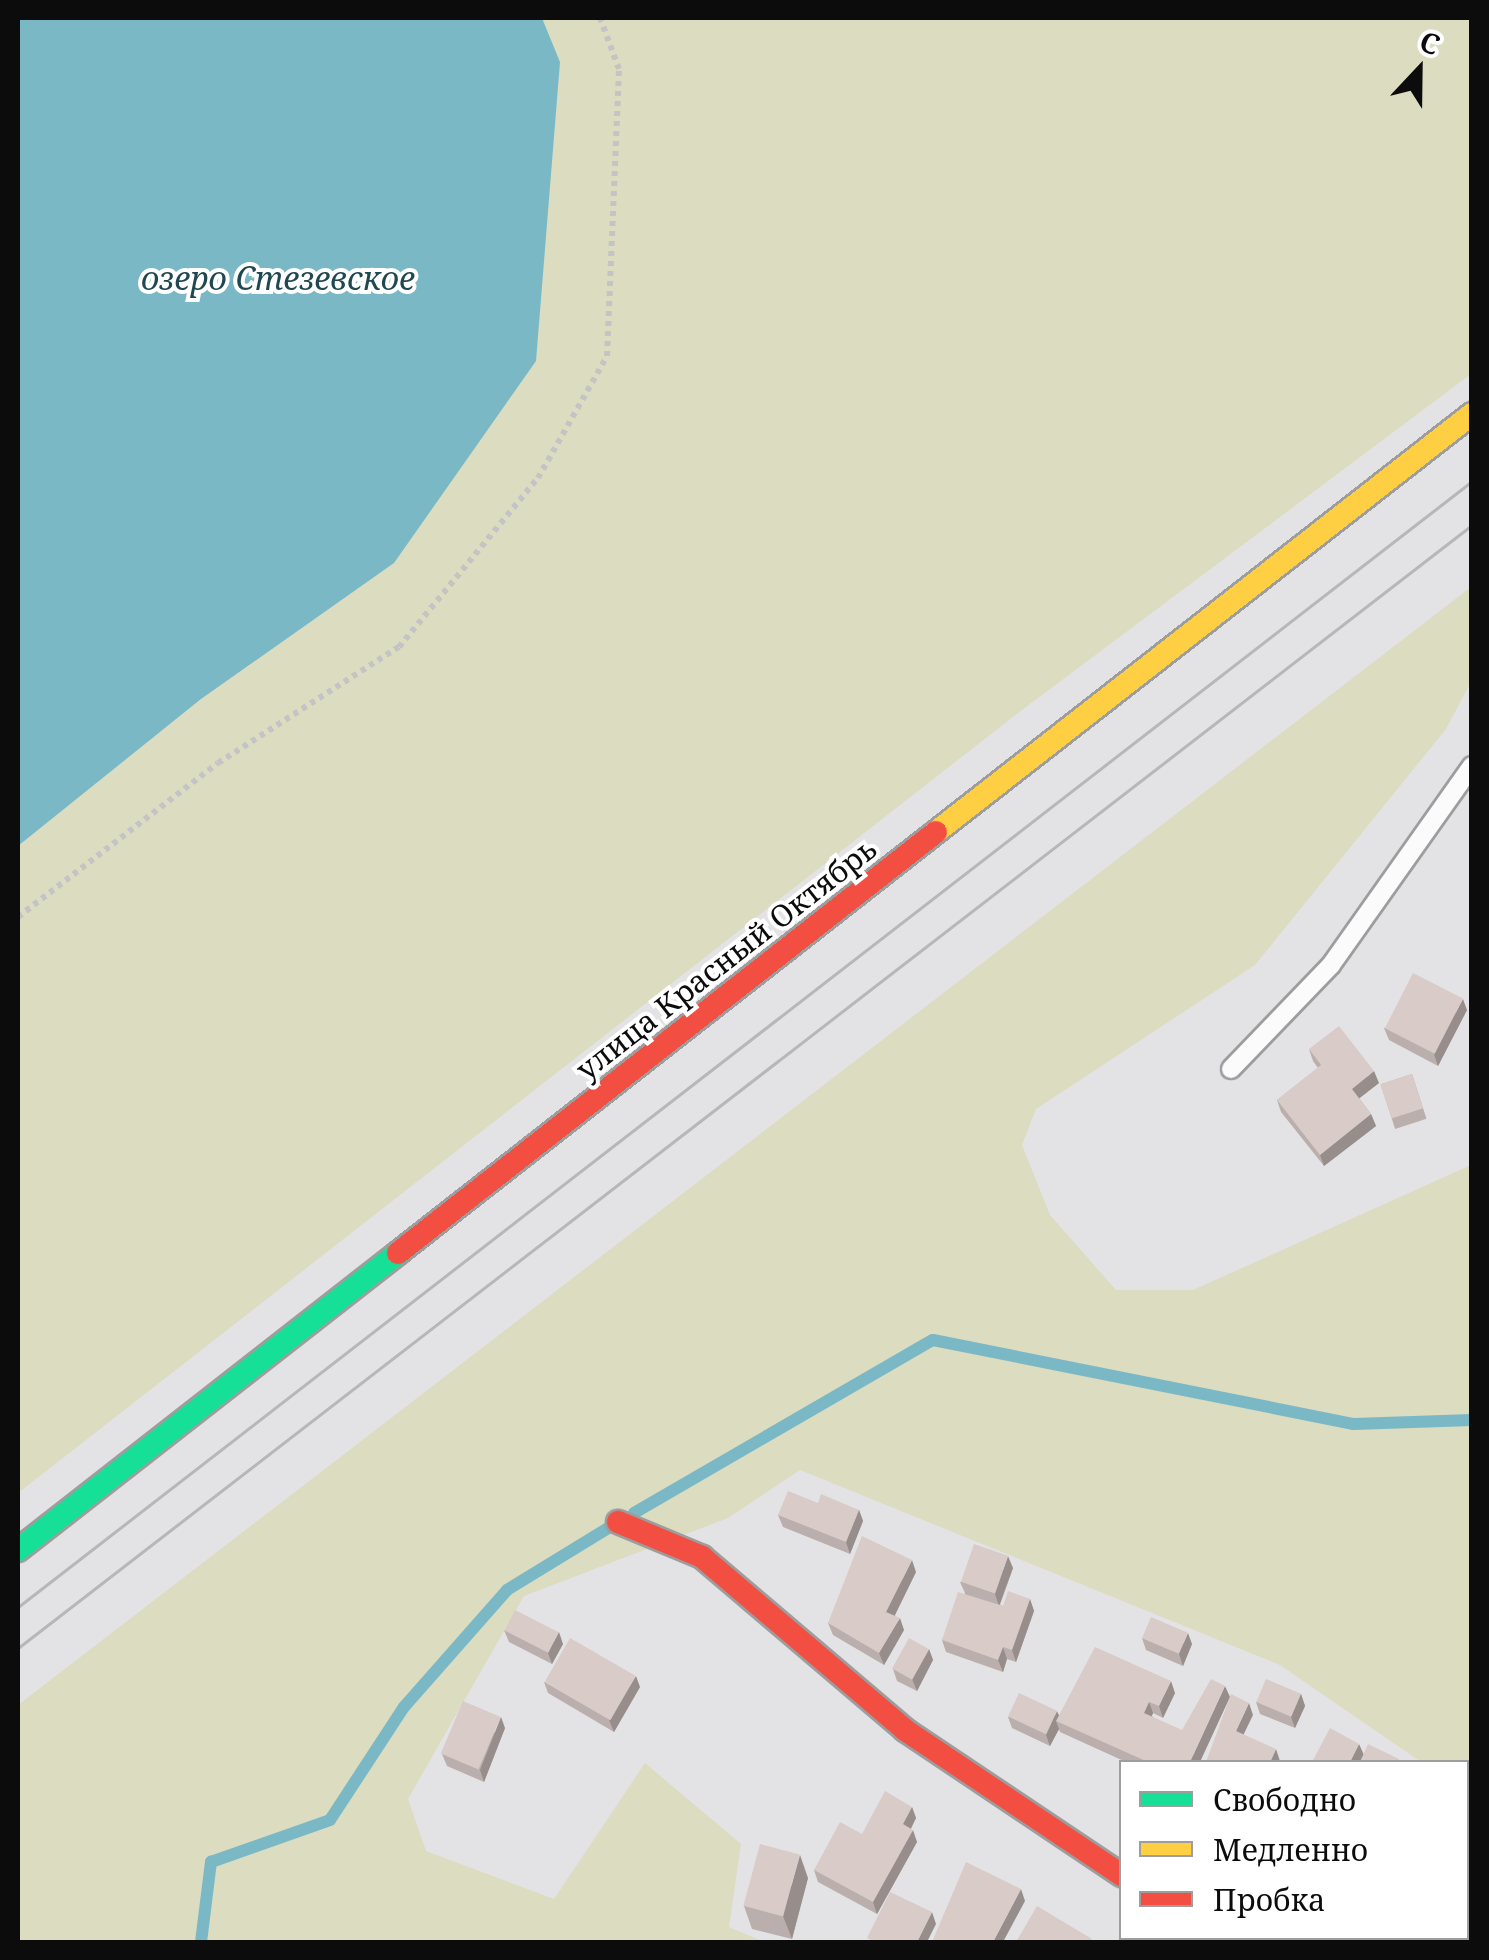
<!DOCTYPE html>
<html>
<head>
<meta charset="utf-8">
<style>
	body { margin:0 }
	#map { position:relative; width:1489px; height:1960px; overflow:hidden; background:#e3e3e6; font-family:"Noto Serif",serif }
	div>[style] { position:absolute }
	.green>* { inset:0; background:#dbdcc0 }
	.water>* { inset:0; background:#7ab8c5 }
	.stream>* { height:12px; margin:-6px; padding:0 6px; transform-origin:6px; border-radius:6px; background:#7ab8c5 }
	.path>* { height:6px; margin-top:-3px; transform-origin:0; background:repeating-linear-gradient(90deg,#c4c4c5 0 5px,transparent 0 10px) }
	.roads { filter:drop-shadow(2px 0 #9d9d9e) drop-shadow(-2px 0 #9d9d9e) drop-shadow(0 2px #9d9d9e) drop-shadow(0 -2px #9d9d9e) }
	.lane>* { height:18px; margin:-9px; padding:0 9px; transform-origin:9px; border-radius:9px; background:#fbfbfb }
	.street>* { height:35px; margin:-17.5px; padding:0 17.5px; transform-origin:17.5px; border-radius:17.5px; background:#fbfbfb }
	.fast>* { height:22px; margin:-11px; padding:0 11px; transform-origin:11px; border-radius:11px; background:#16e098 }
	.slow>* { height:22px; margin:-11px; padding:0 11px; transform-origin:11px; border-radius:11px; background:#ffcf43 }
	.jam>* { height:22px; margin:-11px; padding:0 11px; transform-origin:11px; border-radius:11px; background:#f24e42 }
	.tram>* { height:2.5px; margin:-1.25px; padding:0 1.25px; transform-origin:1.25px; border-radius:1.25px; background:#b7b7b8 }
	.wall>* { inset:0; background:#baafac; transform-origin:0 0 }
	.shaded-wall>* { inset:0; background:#978e8c }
	.building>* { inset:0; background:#d8cbc8; transform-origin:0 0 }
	span { translate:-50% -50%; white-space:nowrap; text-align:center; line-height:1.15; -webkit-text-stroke:8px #fff; paint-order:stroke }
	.street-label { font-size:30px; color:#0c0c0d }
	.water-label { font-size:32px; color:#204851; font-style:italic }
	.frame { position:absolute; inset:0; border:20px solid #0c0c0d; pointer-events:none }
	.legend { position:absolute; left:1119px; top:1760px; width:350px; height:180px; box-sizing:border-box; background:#fff; border:2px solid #9e9e9e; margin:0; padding:12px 18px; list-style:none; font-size:30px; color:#0c0c0d }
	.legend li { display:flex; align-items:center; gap:20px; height:50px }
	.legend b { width:50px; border:2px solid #9e9e9e }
	.north { position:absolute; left:1369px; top:20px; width:100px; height:100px; -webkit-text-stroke:8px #fff; paint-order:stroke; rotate:22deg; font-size:28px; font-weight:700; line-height:40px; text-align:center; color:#0c0c0d }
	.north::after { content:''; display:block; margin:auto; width:35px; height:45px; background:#0c0c0d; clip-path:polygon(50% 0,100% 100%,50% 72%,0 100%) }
</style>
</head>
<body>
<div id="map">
	<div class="green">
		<div style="clip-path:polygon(542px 18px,1471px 18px,1471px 374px,1022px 710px,18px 1493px,18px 846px,201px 699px,394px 563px,560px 62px)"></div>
		<div style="clip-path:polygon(1471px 587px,1471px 682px,1446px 729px,1255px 965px,1036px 1109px,1022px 1145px,1050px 1215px,1116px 1290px,1193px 1290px,1471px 1165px,1471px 1796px,1466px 1762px,1421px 1762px,1280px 1665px,800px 1470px,728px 1518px,524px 1596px,408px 1799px,426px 1851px,554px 1899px,645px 1763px,741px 1844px,729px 1927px,764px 1942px,18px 1942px,18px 1705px)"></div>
	</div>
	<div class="water">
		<div style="clip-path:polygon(18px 18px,542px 18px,560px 62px,536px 361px,394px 563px,201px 699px,18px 846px)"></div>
	</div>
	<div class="stream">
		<div style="left:634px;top:1513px;width:345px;rotate:-30.1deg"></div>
		<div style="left:933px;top:1340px;width:429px;rotate:11.3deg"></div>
		<div style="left:1354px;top:1424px;width:118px;rotate:-1.9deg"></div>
		<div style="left:201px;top:1942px;width:81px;rotate:-82.9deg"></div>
		<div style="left:211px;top:1862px;width:126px;rotate:-19.4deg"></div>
		<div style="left:330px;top:1820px;width:135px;rotate:-56.8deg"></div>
		<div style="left:404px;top:1707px;width:156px;rotate:-48.6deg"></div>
		<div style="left:507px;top:1590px;width:119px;rotate:-31.5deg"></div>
	</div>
	<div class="path">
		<div style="left:18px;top:917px;width:252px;rotate:-37.6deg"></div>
		<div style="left:218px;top:763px;width:215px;rotate:-32.7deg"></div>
		<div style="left:399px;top:647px;width:219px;rotate:-50.6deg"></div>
		<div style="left:538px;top:478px;width:140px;rotate:-60.5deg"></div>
		<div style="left:607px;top:356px;width:287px;rotate:-87.6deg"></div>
		<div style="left:619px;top:69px;width:54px;rotate:-110.4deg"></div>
	</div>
	<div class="roads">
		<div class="lane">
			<div style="left:1231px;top:1069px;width:144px;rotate:-46.1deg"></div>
			<div style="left:1331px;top:965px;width:244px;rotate:-54.7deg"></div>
		</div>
		<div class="street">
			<div style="left:1229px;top:1938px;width:10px;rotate:24deg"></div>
		</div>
		<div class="fast">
			<div style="left:18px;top:1550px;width:482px;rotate:-38deg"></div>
		</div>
		<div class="slow">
			<div style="left:936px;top:832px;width:680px;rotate:-37.95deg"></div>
		</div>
		<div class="jam">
			<div style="left:398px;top:1253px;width:683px;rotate:-38.04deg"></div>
			<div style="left:618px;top:1522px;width:91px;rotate:22.6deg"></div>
			<div style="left:702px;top:1557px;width:267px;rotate:40.4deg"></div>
			<div style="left:905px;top:1730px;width:261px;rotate:33.8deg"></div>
		</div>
	</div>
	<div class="tram">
		<div style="left:18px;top:1607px;width:1839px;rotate:-37.75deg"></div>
		<div style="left:18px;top:1648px;width:1837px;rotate:-37.68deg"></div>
	</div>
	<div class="wall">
		<div style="clip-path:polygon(1467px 1010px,1438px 1066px,1389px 1040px,1384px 1028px)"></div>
		<div style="clip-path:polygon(1309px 1049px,1379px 1083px,1359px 1098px,1371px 1114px,1376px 1126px,1324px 1166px,1281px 1112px,1277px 1100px,1318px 1068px,1313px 1061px)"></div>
		<div style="left:1412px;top:1074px;width:47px;height:33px;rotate:72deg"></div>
		<div style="clip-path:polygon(818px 1503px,859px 1510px,863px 1521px,850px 1554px,783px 1527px,778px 1515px)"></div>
		<div style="clip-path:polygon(1013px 1568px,1000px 1605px,1003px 1606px,1030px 1599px,1034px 1611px,1016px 1662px,1007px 1659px,1003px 1672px,946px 1652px,942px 1640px,965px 1593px,960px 1582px)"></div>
		<div style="clip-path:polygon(916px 1572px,895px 1615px,904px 1630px,884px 1665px,833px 1635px,828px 1623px)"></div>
		<div style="clip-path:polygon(504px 1630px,563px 1644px,552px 1664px,509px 1642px)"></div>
		<div style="clip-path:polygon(1142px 1638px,1192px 1644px,1183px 1666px,1146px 1650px)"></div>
		<div style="clip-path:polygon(929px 1649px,933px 1660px,917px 1691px,897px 1681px,893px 1669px)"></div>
		<div style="clip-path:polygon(544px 1682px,640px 1687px,614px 1732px,548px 1693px)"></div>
		<div style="clip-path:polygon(1175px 1693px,1163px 1718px,1153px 1713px,1152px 1716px,1200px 1762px,1126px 1762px,1060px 1732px,1059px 1729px,1050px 1746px,1012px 1728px,1008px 1717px,1059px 1715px)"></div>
		<div style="clip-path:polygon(1301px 1694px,1305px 1706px,1295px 1728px,1260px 1714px,1256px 1702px)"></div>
		<div style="clip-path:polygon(505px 1728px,484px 1782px,447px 1766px,442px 1754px)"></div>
		<div style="clip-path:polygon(912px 1807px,916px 1818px,911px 1829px,917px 1842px,877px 1914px,818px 1882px,814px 1870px,862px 1834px)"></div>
		<div style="left:1466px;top:1811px;width:6px;height:45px;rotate:18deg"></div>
		<div style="clip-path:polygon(808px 1878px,792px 1939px,752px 1929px,744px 1906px)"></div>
		<div style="clip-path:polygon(1430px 1938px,1453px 1938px,1450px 1942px,1442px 1942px)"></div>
	</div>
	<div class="shaded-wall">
		<div style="clip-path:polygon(1463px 999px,1467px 1010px,1438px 1066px,1434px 1054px)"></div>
		<div style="clip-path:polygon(1374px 1071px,1379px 1083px,1356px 1101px,1352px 1089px)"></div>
		<div style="clip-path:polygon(1371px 1114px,1376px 1126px,1324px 1166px,1320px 1155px)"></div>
		<div style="clip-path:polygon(859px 1510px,863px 1521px,850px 1554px,846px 1542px)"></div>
		<div style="clip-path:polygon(1008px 1556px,1013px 1568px,999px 1606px,995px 1594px)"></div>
		<div style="clip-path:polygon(912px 1560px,916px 1572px,891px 1623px,886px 1612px)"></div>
		<div style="clip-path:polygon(1030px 1599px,1034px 1611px,1016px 1662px,1012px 1650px)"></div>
		<div style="clip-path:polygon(900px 1618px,904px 1630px,884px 1665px,879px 1653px)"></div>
		<div style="clip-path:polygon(559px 1632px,563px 1644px,552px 1664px,548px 1653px)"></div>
		<div style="clip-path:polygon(1188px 1633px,1192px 1644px,1183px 1666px,1179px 1654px)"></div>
		<div style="clip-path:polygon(1003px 1647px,1007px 1659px,1003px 1672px,998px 1660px)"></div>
		<div style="clip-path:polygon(929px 1649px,933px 1660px,917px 1691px,912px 1679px)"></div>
		<div style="clip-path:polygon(636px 1676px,640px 1687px,614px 1732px,609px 1720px)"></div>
		<div style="clip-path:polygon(1171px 1681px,1175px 1693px,1163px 1718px,1159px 1706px)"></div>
		<div style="clip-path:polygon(1225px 1686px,1230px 1697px,1200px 1762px,1190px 1762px)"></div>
		<div style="clip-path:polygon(1301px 1694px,1305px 1706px,1295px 1728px,1291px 1717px)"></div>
		<div style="clip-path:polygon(1149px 1702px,1153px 1713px,1148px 1724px,1144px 1713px)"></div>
		<div style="clip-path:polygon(1249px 1703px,1253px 1715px,1240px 1742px,1236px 1731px)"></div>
		<div style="clip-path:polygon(1057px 1711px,1062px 1722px,1056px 1721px,1059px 1729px,1050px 1746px,1046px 1735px)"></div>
		<div style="clip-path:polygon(501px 1717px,505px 1728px,484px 1782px,480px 1770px)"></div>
		<div style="clip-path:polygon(1359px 1744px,1364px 1755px,1360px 1762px,1350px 1762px)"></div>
		<div style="clip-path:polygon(1276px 1749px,1280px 1761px,1280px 1762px,1272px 1762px,1271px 1760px)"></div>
		<div style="clip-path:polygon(912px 1807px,916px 1818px,907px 1836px,903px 1824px)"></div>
		<div style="clip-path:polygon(913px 1830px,917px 1842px,877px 1914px,873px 1902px)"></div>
		<div style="clip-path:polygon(800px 1855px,808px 1878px,792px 1939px,783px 1916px)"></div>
		<div style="clip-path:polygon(1021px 1889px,1025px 1901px,1003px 1942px,993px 1942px)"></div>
		<div style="clip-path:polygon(1470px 1892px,1472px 1908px,1466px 1916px,1466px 1898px)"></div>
		<div style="clip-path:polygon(932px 1912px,936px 1924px,927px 1942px,917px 1942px)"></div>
	</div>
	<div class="building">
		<div style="left:1413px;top:973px;width:56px;height:62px;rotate:27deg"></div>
		<div style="clip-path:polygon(1339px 1026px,1374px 1071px,1352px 1089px,1371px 1114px,1320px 1155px,1277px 1100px,1321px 1065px,1309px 1049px)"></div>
		<div style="left:1412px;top:1074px;width:36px;height:33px;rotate:72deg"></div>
		<div style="clip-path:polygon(788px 1491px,818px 1503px,821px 1494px,859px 1510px,846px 1542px,778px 1515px)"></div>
		<div style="clip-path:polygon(862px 1536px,912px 1560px,886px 1612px,900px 1618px,879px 1653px,828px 1623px)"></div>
		<div style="left:974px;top:1544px;width:36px;height:40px;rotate:19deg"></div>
		<div style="clip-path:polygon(1008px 1591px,1030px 1599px,1012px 1650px,1003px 1647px,998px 1660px,942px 1640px,958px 1592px,1003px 1606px)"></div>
		<div style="left:515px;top:1610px;width:49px;height:23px;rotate:27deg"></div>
		<div style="left:1151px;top:1617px;width:40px;height:23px;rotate:23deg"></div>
		<div style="left:570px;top:1638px;width:76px;height:51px;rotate:30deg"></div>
		<div style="left:909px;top:1638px;width:23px;height:35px;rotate:29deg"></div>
		<div style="clip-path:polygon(1095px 1647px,1171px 1681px,1159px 1706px,1149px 1702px,1144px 1713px,1182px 1730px,1211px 1679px,1225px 1686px,1190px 1762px,1148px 1762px,1056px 1721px)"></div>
		<div style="left:1266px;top:1679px;width:38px;height:25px;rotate:23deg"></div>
		<div style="left:1019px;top:1693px;width:42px;height:26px;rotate:25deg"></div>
		<div style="clip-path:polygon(1231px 1694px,1249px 1703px,1236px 1731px,1276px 1749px,1271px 1760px,1276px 1762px,1206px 1762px)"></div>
		<div style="left:463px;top:1701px;width:41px;height:57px;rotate:23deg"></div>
		<div style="clip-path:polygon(1330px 1728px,1359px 1744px,1350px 1762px,1312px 1762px)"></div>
		<div style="clip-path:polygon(1368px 1744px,1399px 1759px,1397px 1762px,1360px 1762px)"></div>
		<div style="clip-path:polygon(885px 1791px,912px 1807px,903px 1824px,913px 1830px,873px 1902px,814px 1870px,840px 1822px,862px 1834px)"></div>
		<div style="left:1466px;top:1811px;width:6px;height:36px;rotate:18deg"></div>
		<div style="left:760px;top:1844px;width:41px;height:64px;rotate:15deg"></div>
		<div style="clip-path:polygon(966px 1862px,1021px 1889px,993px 1942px,962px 1942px,959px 1941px,959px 1942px,932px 1942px)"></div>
		<div style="clip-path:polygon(890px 1892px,932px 1912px,917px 1942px,875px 1942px,867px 1938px)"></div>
		<div style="clip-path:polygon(1037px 1906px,1092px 1939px,1090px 1942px,1016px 1942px)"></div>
	</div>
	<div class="street-label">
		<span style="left:726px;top:959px;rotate:-38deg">улица Красный Октябрь</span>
	</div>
	<div class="water-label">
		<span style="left:278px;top:278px">озеро Стезевское</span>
	</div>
	<div class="frame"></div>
	<ul class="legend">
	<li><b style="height:12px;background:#16e098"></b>Свободно</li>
	<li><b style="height:12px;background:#ffcf43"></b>Медленно</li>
	<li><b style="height:12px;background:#f24e42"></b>Пробка</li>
	</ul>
	<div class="north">С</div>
</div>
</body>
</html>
